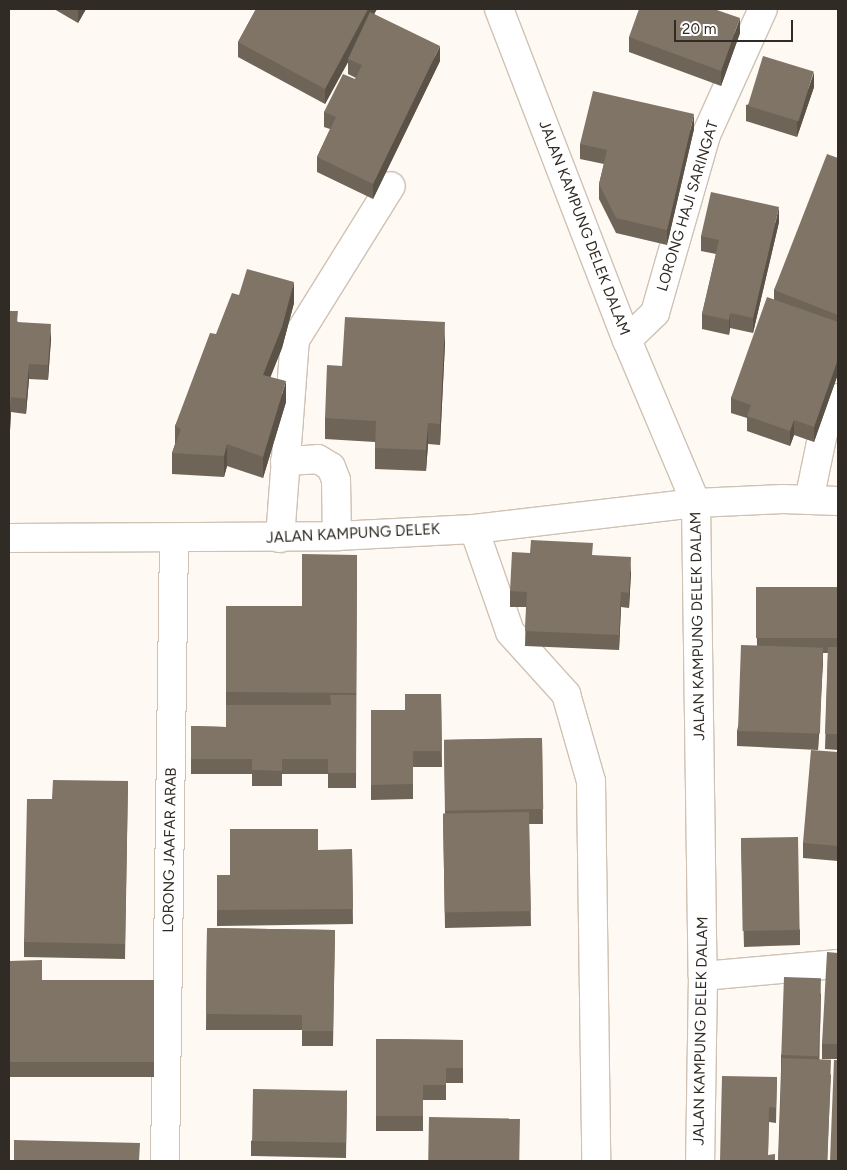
<!DOCTYPE html>
<html>
<head>
<meta charset="utf-8">
<style>
	body { margin:0 }
	#map { position:relative; width:847px; height:1170px; overflow:hidden; background:#fff9f3; font-family:Figtree,sans-serif }
	div>[style] { position:absolute }
	.roads { filter:drop-shadow(1px 0 #cfc2b4) drop-shadow(-1px 0 #cfc2b4) drop-shadow(0 1px #cfc2b4) drop-shadow(0 -1px #cfc2b4) }
	.minor>* { height:28px; margin:-14px; padding:0 14px; transform-origin:14px; border-radius:14px; background:#fff }
	.wall>* { inset:0; background:#6e6458 }
	.shaded-wall>* { inset:0; background:#5a5147 }
	.building>* { inset:0; background:#807466; transform-origin:0 0 }
	span { translate:-50% -50%; white-space:nowrap; text-align:center; line-height:1.15; -webkit-text-stroke:5px #fff; paint-order:stroke }
	.street-label { font-size:15px; color:#302b25 }
	.frame { position:absolute; inset:0; border:10px solid #302b25; pointer-events:none }
	.scale { position:absolute; left:674px; top:20px; width:119px; height:22px; box-sizing:border-box; border:2px solid #302b25; border-top:0; padding-left:6px; font-size:15px; line-height:18px; white-space:nowrap; color:#302b25; -webkit-text-stroke:4px #fff; paint-order:stroke }
</style>
</head>
<body>
<div id="map">
	<div class="roads">
		<div class="minor">
			<div style="left:499px;top:9px;width:355px;rotate:68.9deg"></div>
			<div style="left:627px;top:340px;width:177px;rotate:67.1deg"></div>
			<div style="left:696px;top:503px;width:473px;rotate:89.2deg"></div>
			<div style="left:703px;top:976px;width:185px;rotate:90.9deg"></div>
			<div style="left:627px;top:340px;width:39px;rotate:-44deg"></div>
			<div style="left:655px;top:313px;width:185px;rotate:-74deg"></div>
			<div style="left:706px;top:135px;width:138px;rotate:-65.7deg"></div>
			<div style="left:285px;top:461px;width:33px;rotate:-3deg"></div>
			<div style="left:318px;top:459px;width:15px;rotate:32deg"></div>
			<div style="left:331px;top:467px;width:14px;rotate:69deg"></div>
			<div style="left:336px;top:480px;width:56px;rotate:89deg"></div>
			<div style="left:809px;top:500px;width:68px;rotate:-78.2deg"></div>
			<div style="left:823px;top:433px;width:38px;rotate:-67deg"></div>
			<div style="left:474px;top:529px;width:109px;rotate:70.7deg"></div>
			<div style="left:510px;top:632px;width:84px;rotate:47.9deg"></div>
			<div style="left:566px;top:694px;width:91px;rotate:74deg"></div>
			<div style="left:591px;top:781px;width:380px;rotate:89.2deg"></div>
			<div style="left:9px;top:538px;width:328px;rotate:-0.3deg"></div>
			<div style="left:337px;top:536px;width:137px;rotate:-2.9deg"></div>
			<div style="left:474px;top:529px;width:224px;rotate:-6.7deg"></div>
			<div style="left:696px;top:503px;width:87px;rotate:-2.6deg"></div>
			<div style="left:783px;top:499px;width:55px;rotate:2.1deg"></div>
			<div style="left:280px;top:538px;width:199px;rotate:-85.7deg"></div>
			<div style="left:295px;top:340px;width:181px;rotate:-58.1deg"></div>
			<div style="left:703px;top:976px;width:136px;rotate:-5.1deg"></div>
			<div style="left:165px;top:1161px;width:622px;rotate:-89.17deg"></div>
		</div>
	</div>
	<div class="wall">
		<div style="clip-path:polygon(54px 9px,86px 9px,78px 23px)"></div>
		<div style="clip-path:polygon(256px 9px,377px 9px,374px 14px,440px 61px,373px 199px,317px 172px,317px 157px,330px 129px,324px 127px,324px 112px,356px 78px,348px 74px,348px 62px,325px 104px,238px 57px,238px 42px)"></div>
		<div style="clip-path:polygon(740px 33px,721px 86px,629px 52px,629px 37px)"></div>
		<div style="clip-path:polygon(814px 87px,797px 137px,746px 121px,746px 105px)"></div>
		<div style="clip-path:polygon(694px 129px,667px 245px,616px 233px,599px 199px,599px 184px,604px 164px,580px 159px,580px 144px)"></div>
		<div style="clip-path:polygon(838px 158px,838px 374px,814px 442px,794px 435px,790px 446px,747px 431px,747px 418px,731px 413px,731px 398px,774px 299px,774px 290px)"></div>
		<div style="clip-path:polygon(779px 222px,753px 333px,730px 328px,729px 335px,702px 329px,702px 314px,716px 254px,701px 251px,701px 236px)"></div>
		<div style="clip-path:polygon(239px 295px,294px 303px,282px 348px,270px 377px,286px 402px,263px 478px,227px 466px,224px 477px,172px 474px,172px 453px,175px 444px,175px 426px)"></div>
		<div style="clip-path:polygon(9px 311px,18px 322px,51px 339px,48px 380px,29px 379px,26px 414px,11px 412px,10px 430px,9px 429px)"></div>
		<div style="clip-path:polygon(445px 343px,440px 445px,428px 444px,426px 471px,375px 469px,375px 442px,325px 439px,325px 418px,342px 366px)"></div>
		<div style="clip-path:polygon(357px 555px,356px 788px,328px 788px,328px 774px,282px 774px,282px 786px,252px 786px,252px 774px,191px 774px,191px 726px,226px 727px,226px 606px,302px 606px)"></div>
		<div style="clip-path:polygon(593px 555px,631px 572px,629px 608px,621px 607px,619px 650px,525px 646px,526px 607px,510px 607px,510px 591px)"></div>
		<div style="clip-path:polygon(838px 587px,838px 750px,825px 749px,828px 653px,823px 653px,818px 750px,737px 746px,737px 731px,757px 645px,756px 588px)"></div>
		<div style="clip-path:polygon(441px 694px,442px 767px,413px 767px,413px 799px,371px 800px,371px 710px,405px 710px)"></div>
		<div style="clip-path:polygon(542px 738px,543px 824px,529px 824px,531px 926px,445px 928px,443px 814px,445px 814px,444px 740px)"></div>
		<div style="clip-path:polygon(838px 752px,838px 861px,803px 858px,803px 843px)"></div>
		<div style="clip-path:polygon(128px 781px,125px 959px,24px 957px,24px 942px,52px 799px)"></div>
		<div style="clip-path:polygon(741px 839px,800px 930px,800px 945px,744px 947px)"></div>
		<div style="clip-path:polygon(352px 849px,353px 924px,217px 926px,217px 875px,230px 875px)"></div>
		<div style="clip-path:polygon(207px 928px,335px 930px,333px 1046px,302px 1046px,302px 1030px,206px 1030px)"></div>
		<div style="clip-path:polygon(838px 953px,838px 1161px,837px 1059px,822px 1059px,822px 1044px)"></div>
		<div style="clip-path:polygon(9px 961px,42px 980px,154px 980px,154px 1077px,9px 1077px)"></div>
		<div style="clip-path:polygon(821px 993px,819px 1059px,831px 1075px,827px 1161px,778px 1161px,781px 1070px,781px 1055px)"></div>
		<div style="clip-path:polygon(376px 1039px,463px 1040px,463px 1083px,446px 1083px,446px 1100px,423px 1100px,423px 1131px,376px 1131px)"></div>
		<div style="clip-path:polygon(777px 1077px,776px 1123px,769px 1122px,768px 1155px,720px 1161px)"></div>
		<div style="clip-path:polygon(347px 1090px,346px 1158px,251px 1156px,251px 1141px)"></div>
	</div>
	<div class="shaded-wall">
		<div style="clip-path:polygon(78px 9px,86px 9px,78px 23px)"></div>
		<div style="clip-path:polygon(368px 9px,377px 9px,349px 59px,348px 59px,348px 62px,325px 104px,325px 89px)"></div>
		<div style="clip-path:polygon(740px 18px,740px 33px,721px 86px,721px 71px)"></div>
		<div style="clip-path:polygon(440px 46px,440px 61px,373px 199px,373px 184px)"></div>
		<div style="clip-path:polygon(814px 72px,814px 87px,797px 137px,797px 122px)"></div>
		<div style="clip-path:polygon(694px 114px,694px 129px,667px 245px,667px 230px)"></div>
		<div style="clip-path:polygon(779px 207px,779px 222px,753px 333px,753px 318px)"></div>
		<div style="clip-path:polygon(294px 282px,294px 303px,282px 348px,263px 396px,263px 375px)"></div>
		<div style="clip-path:polygon(730px 313px,730px 328px,729px 335px,729px 320px)"></div>
		<div style="clip-path:polygon(445px 322px,445px 343px,440px 445px,440px 424px)"></div>
		<div style="clip-path:polygon(51px 324px,51px 339px,48px 380px,48px 365px)"></div>
		<div style="clip-path:polygon(838px 359px,838px 374px,814px 442px,814px 427px)"></div>
		<div style="clip-path:polygon(29px 364px,29px 379px,26px 414px,26px 399px)"></div>
		<div style="clip-path:polygon(286px 381px,286px 402px,263px 478px,263px 457px)"></div>
		<div style="clip-path:polygon(11px 397px,11px 412px,10px 430px,10px 414px)"></div>
		<div style="clip-path:polygon(794px 420px,794px 435px,790px 446px,790px 431px)"></div>
		<div style="clip-path:polygon(428px 423px,428px 444px,426px 471px,426px 450px)"></div>
		<div style="clip-path:polygon(227px 444px,227px 466px,224px 477px,224px 456px)"></div>
		<div style="clip-path:polygon(631px 557px,631px 572px,629px 608px,629px 593px)"></div>
		<div style="clip-path:polygon(621px 592px,621px 607px,619px 650px,619px 635px)"></div>
		<div style="clip-path:polygon(823px 648px,823px 663px,818px 750px,818px 735px)"></div>
		<div style="clip-path:polygon(821px 978px,821px 993px,819px 1072px,819px 1056px)"></div>
	</div>
	<div class="building">
		<div style="clip-path:polygon(256px 9px,368px 9px,325px 89px,238px 42px)"></div>
		<div style="clip-path:polygon(639px 9px,714px 9px,740px 18px,721px 71px,629px 37px)"></div>
		<div style="clip-path:polygon(370px 12px,440px 46px,373px 184px,317px 157px,336px 117px,324px 112px,343px 74px,355px 79px,362px 65px,348px 59px)"></div>
		<div style="left:763px;top:56px;width:53px;height:52px;rotate:17deg"></div>
		<div style="clip-path:polygon(593px 91px,694px 114px,667px 230px,616px 218px,599px 184px,607px 150px,580px 144px)"></div>
		<div style="clip-path:polygon(827px 154px,838px 158px,838px 315px,774px 290px)"></div>
		<div style="clip-path:polygon(711px 192px,779px 207px,753px 318px,730px 313px,729px 320px,702px 314px,719px 240px,701px 236px)"></div>
		<div style="clip-path:polygon(247px 269px,294px 282px,282px 327px,263px 375px,286px 381px,263px 457px,227px 444px,224px 456px,172px 453px,181px 429px,175px 426px,210px 333px,216px 334px,232px 293px,239px 295px)"></div>
		<div style="clip-path:polygon(767px 297px,838px 322px,838px 359px,814px 427px,794px 420px,790px 431px,747px 416px,751px 405px,731px 398px)"></div>
		<div style="clip-path:polygon(9px 311px,18px 311px,17px 322px,51px 324px,48px 365px,29px 364px,26px 399px,11px 397px,10px 414px,9px 414px)"></div>
		<div style="clip-path:polygon(345px 317px,445px 322px,440px 424px,428px 423px,426px 450px,375px 448px,376px 421px,325px 418px,327px 365px,342px 366px)"></div>
		<div style="clip-path:polygon(531px 540px,593px 543px,592px 555px,631px 557px,629px 593px,621px 592px,619px 635px,525px 631px,527px 592px,510px 591px,512px 552px,530px 553px)"></div>
		<div style="clip-path:polygon(302px 554px,357px 555px,356px 693px,226px 692px,226px 606px,302px 606px)"></div>
		<div style="left:838px;top:587px;width:51px;height:82px;rotate:90deg"></div>
		<div style="left:741px;top:645px;width:82px;height:86px;rotate:2deg"></div>
		<div style="clip-path:polygon(828px 647px,838px 647px,838px 734px,825px 734px)"></div>
		<div style="clip-path:polygon(405px 694px,441px 694px,442px 751px,413px 751px,413px 784px,371px 785px,371px 710px,405px 710px)"></div>
		<div style="clip-path:polygon(330px 695px,356px 695px,356px 773px,328px 773px,328px 759px,282px 759px,282px 771px,252px 770px,252px 759px,191px 759px,191px 726px,226px 727px,226px 705px,331px 705px)"></div>
		<div style="left:542px;top:738px;width:71px;height:98px;rotate:89deg"></div>
		<div style="clip-path:polygon(811px 750px,838px 752px,838px 846px,803px 843px)"></div>
		<div style="clip-path:polygon(53px 780px,128px 781px,125px 944px,24px 942px,27px 799px,52px 799px)"></div>
		<div style="left:529px;top:812px;width:99px;height:86px;rotate:89deg"></div>
		<div style="clip-path:polygon(230px 829px,318px 829px,318px 850px,352px 849px,353px 909px,217px 910px,217px 875px,230px 875px)"></div>
		<div style="left:798px;top:837px;width:93px;height:57px;rotate:89deg"></div>
		<div style="clip-path:polygon(207px 928px,335px 930px,333px 1031px,302px 1031px,302px 1015px,206px 1014px)"></div>
		<div style="clip-path:polygon(827px 952px,838px 953px,838px 1056px,837px 1056px,838px 1044px,822px 1044px)"></div>
		<div style="clip-path:polygon(42px 960px,42px 980px,154px 980px,154px 1062px,9px 1062px,9px 961px)"></div>
		<div style="left:784px;top:977px;width:37px;height:78px;rotate:2deg"></div>
		<div style="clip-path:polygon(376px 1039px,463px 1040px,463px 1068px,446px 1068px,446px 1085px,423px 1085px,423px 1116px,376px 1116px)"></div>
		<div style="left:782px;top:1058px;width:49px;height:103px;rotate:2deg"></div>
		<div style="clip-path:polygon(834px 1060px,838px 1060px,838px 1161px,830px 1161px)"></div>
		<div style="clip-path:polygon(722px 1076px,777px 1077px,776px 1108px,769px 1107px,768px 1155px,775px 1154px,775px 1161px,720px 1161px)"></div>
		<div style="left:253px;top:1089px;width:94px;height:52px;rotate:1deg"></div>
		<div style="left:429px;top:1117px;width:91px;height:44px;rotate:1deg"></div>
		<div style="clip-path:polygon(14px 1140px,140px 1143px,139px 1161px,9px 1161px,14px 1161px)"></div>
	</div>
	<div class="street-label">
		<span style="left:688px;top:206px;rotate:-73deg">LORONG HAJI SARINGAT</span>
		<span style="left:584px;top:228px;rotate:69deg">JALAN KAMPUNG DELEK DALAM</span>
		<span style="left:353px;top:534px;rotate:-3deg">JALAN KAMPUNG DELEK</span>
		<span style="left:698px;top:626px;rotate:-91deg">JALAN KAMPUNG DELEK DALAM</span>
		<span style="left:170px;top:850px;rotate:-89deg">LORONG JAAFAR ARAB</span>
		<span style="left:701px;top:1031px;rotate:-89deg">JALAN KAMPUNG DELEK DALAM</span>
	</div>
	<div class="frame"></div>
	<div class="scale">20 m</div>
</div>
</body>
</html>
